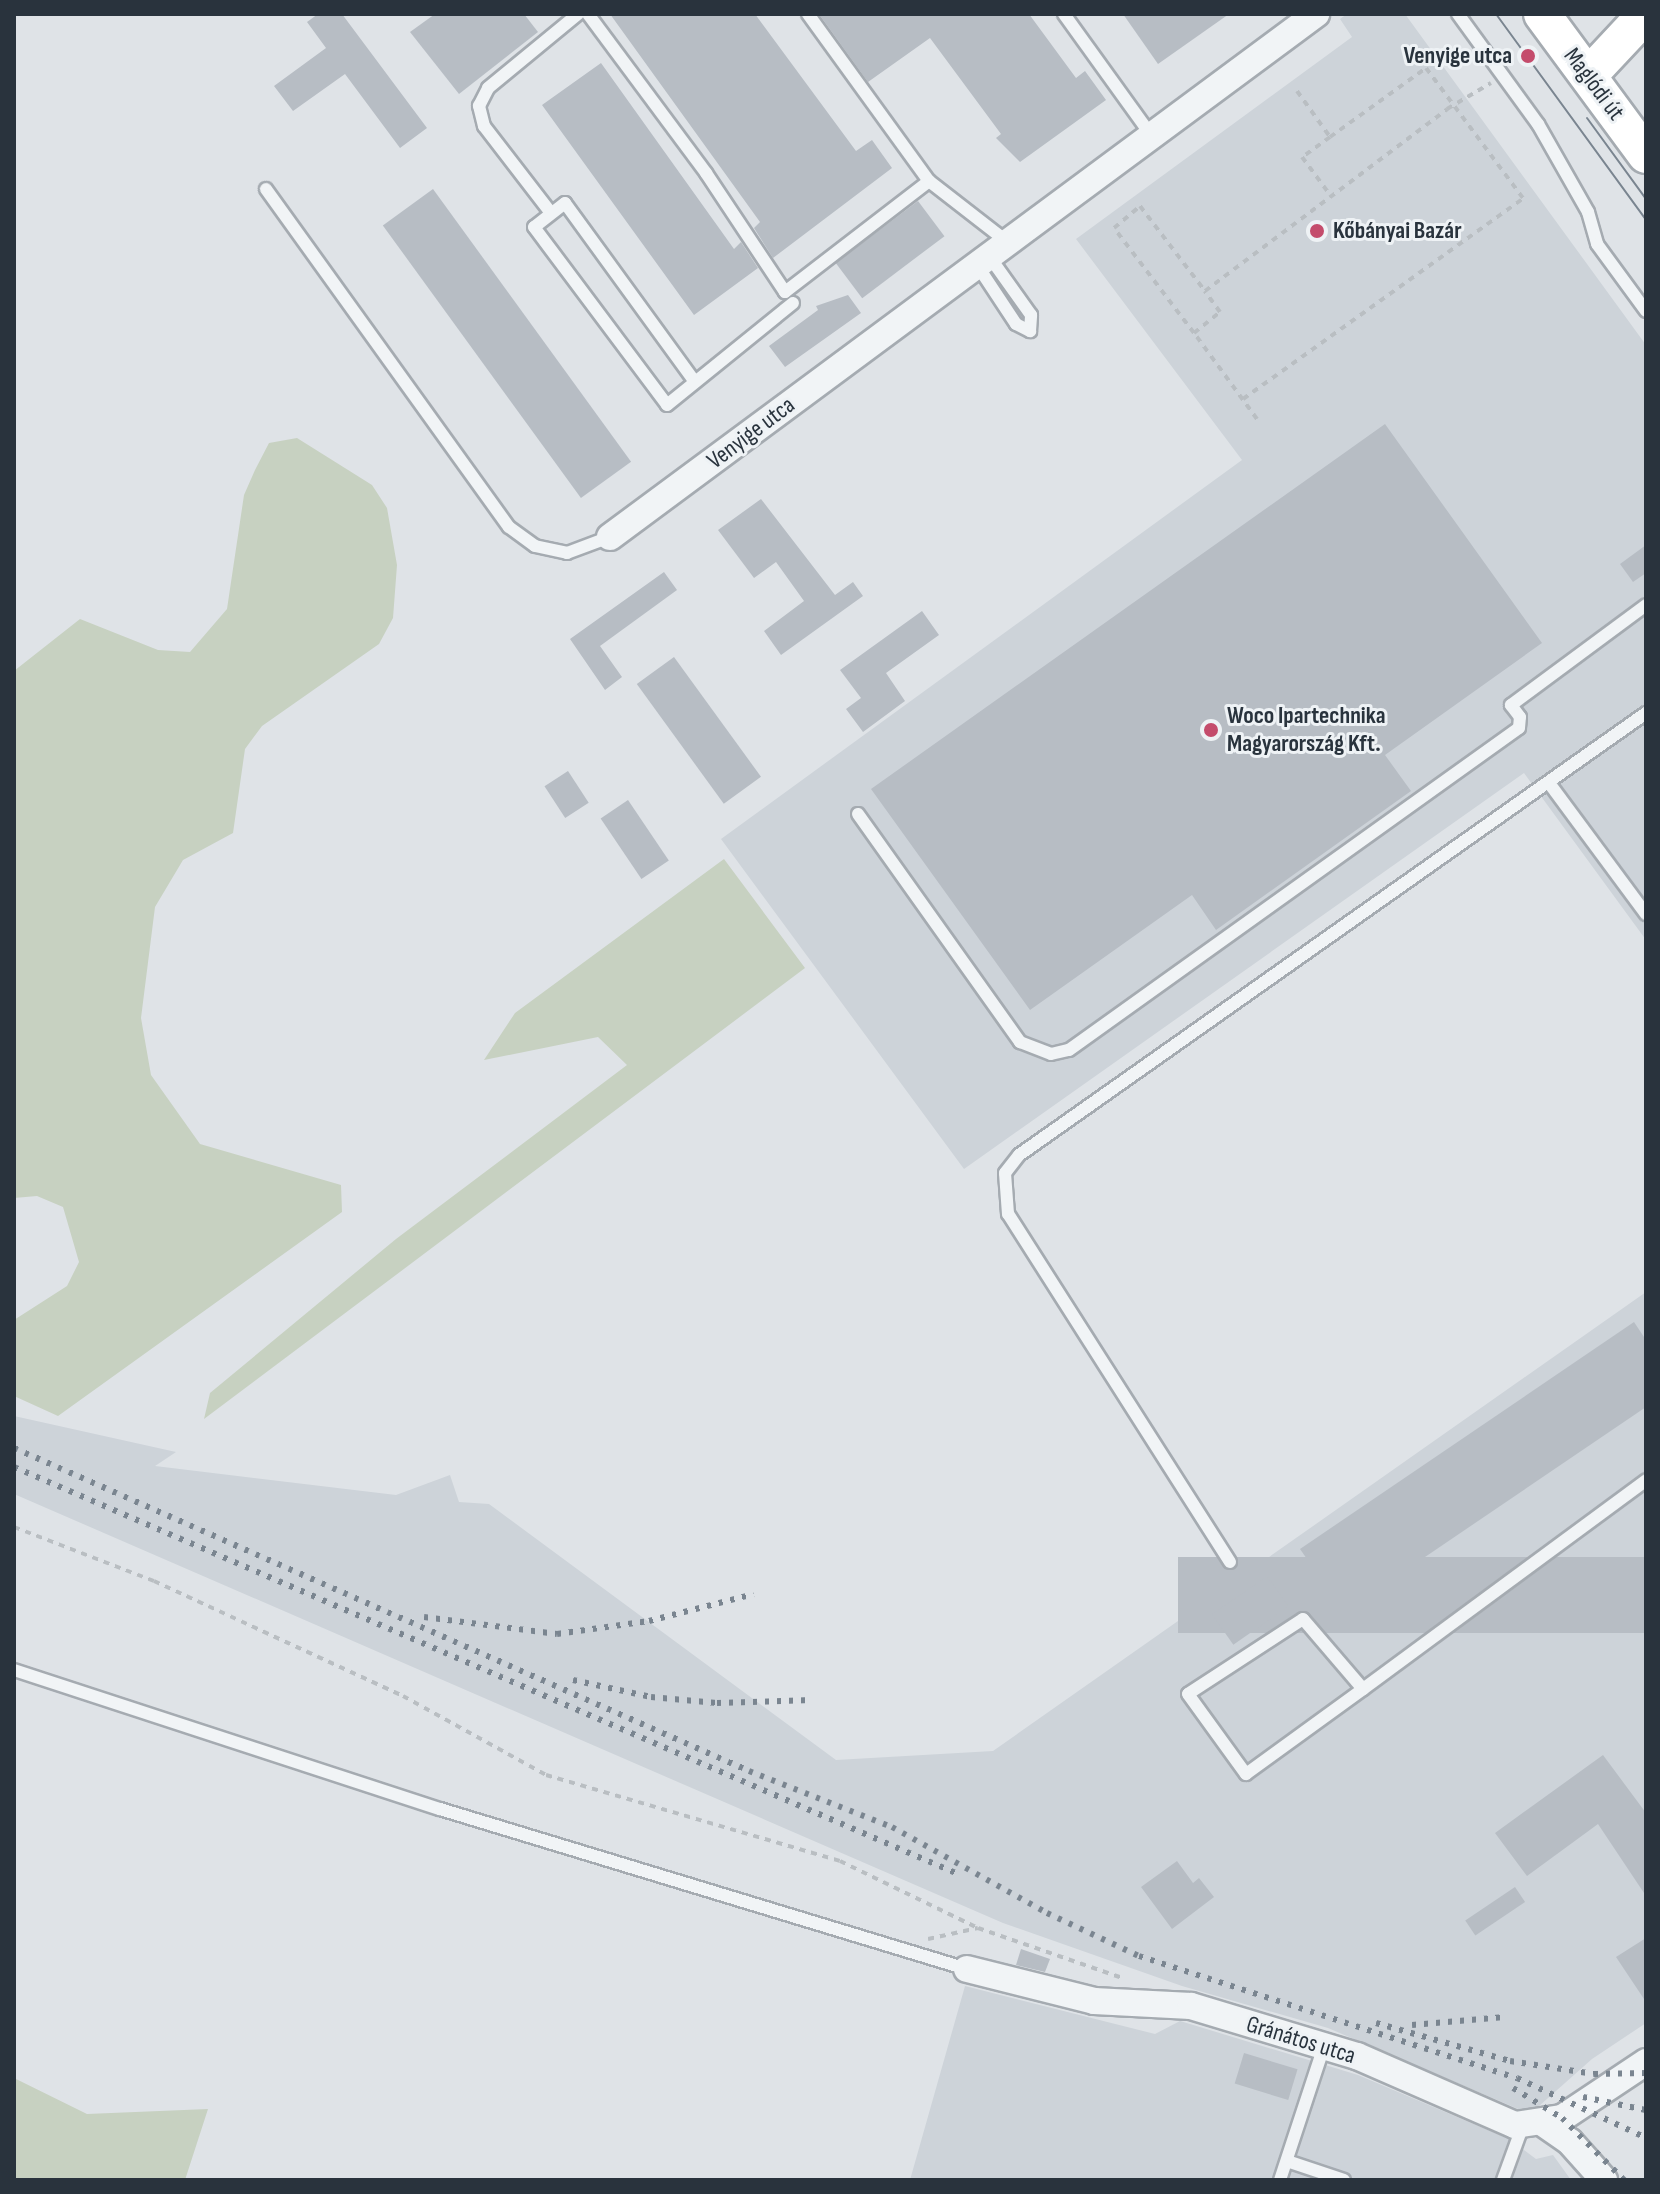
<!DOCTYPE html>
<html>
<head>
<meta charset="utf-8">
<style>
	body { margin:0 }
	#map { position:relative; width:1660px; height:2194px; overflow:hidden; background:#dfe3e7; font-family:"Sofia Sans Condensed",sans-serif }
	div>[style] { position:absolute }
	.built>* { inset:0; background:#cdd3d9 }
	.green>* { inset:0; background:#c7d1c1 }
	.building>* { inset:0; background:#b7bdc4; transform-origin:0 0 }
	.path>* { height:4px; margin-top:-2px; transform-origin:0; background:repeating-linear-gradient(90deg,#b9bec2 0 6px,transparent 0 12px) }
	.roads { filter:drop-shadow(2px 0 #a5abb1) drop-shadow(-2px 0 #a5abb1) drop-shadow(0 2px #a5abb1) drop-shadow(0 -2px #a5abb1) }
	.lane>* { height:12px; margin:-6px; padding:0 6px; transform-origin:6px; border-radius:6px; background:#f1f4f6 }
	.street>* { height:26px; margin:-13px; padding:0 13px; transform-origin:13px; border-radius:13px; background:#f1f4f6 }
	.secondary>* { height:36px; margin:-18px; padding:0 18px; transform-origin:18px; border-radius:18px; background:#fff }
	.tram>* { height:2px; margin:-1px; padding:0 1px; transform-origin:1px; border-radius:1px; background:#7a8590 }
	.rail>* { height:6px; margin-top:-3px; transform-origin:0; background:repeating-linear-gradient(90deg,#7a8590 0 4px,transparent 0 12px) }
	.dots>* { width:22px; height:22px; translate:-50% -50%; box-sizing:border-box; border:4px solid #eef2f5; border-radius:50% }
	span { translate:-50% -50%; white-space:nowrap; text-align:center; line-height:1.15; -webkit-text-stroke:6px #eef2f5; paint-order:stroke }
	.poi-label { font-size:24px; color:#29333d; font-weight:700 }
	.right { translate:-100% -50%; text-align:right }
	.left { translate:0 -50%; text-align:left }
	.street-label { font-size:24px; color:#29333d }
	.frame { position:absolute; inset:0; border:16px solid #29333d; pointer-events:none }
</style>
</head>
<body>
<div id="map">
	<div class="built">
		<div style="clip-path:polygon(1347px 14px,1405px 14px,1646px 345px,1646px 940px,1524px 773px,964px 1169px,721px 839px,1242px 460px,1076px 239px,1352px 37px,1340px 19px)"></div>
		<div style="clip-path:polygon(1646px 1292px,1646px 2023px,1592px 2059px,1530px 2114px,1328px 2028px,1182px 1986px,1003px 1923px,14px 1494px,14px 1416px,176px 1452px,155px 1466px,396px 1495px,450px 1475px,459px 1502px,489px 1504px,836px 1760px,993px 1751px)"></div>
		<div style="clip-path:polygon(965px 1986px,1155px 2034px,1180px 2021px,1358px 2075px,1509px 2139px,1536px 2159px,1553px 2155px,1571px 2180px,910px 2180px)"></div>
	</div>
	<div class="green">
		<div style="clip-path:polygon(297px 438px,372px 485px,387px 508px,397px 565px,393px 618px,379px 644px,262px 726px,245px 749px,233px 833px,183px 860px,155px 907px,141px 1018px,151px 1075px,200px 1144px,341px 1185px,342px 1212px,58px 1416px,14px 1396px,14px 1320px,67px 1286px,79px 1262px,63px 1207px,37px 1196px,14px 1198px,14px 671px,80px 619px,158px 650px,190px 652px,227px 609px,244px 495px,255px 470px,269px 443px)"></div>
		<div style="clip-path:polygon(724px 859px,805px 968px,204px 1419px,210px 1393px,396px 1239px,627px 1065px,598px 1037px,484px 1060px,515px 1013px)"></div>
		<div style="clip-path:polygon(14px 2078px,87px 2114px,208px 2109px,185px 2180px,14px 2180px)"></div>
	</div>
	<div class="building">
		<div style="clip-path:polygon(318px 14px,342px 14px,427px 128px,400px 148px,345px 74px,293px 111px,274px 86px,326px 48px,307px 22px)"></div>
		<div style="clip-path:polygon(435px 14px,524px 14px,538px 32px,459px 94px,410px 32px)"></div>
		<div style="clip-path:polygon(610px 14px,755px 14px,856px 151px,872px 140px,892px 168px,773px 258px,754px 228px,760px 222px)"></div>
		<div style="clip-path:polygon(819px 14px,1029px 14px,1076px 78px,1085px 71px,1106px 100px,1020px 162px,996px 138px,1001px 134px,930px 38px,868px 82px)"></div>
		<div style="clip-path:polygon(1123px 14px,1229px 14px,1158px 64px)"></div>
		<div style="clip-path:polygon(601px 63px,734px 249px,741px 242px,758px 268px,694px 315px,542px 105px)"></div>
		<div style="left:433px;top:189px;width:337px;height:62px;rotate:54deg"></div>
		<div style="left:918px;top:201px;width:44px;height:103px;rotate:53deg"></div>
		<div style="clip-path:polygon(848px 295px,861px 313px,785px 367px,769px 346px,818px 310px,816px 306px)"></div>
		<div style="clip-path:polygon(1385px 424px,1542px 643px,1385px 755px,1411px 791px,1216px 930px,1192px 895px,1030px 1010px,871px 789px)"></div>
		<div style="clip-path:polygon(761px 499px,835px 595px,853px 582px,863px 596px,781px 655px,764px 631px,804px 601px,776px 562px,754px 578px,718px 530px)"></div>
		<div style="clip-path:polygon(1646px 545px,1646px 573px,1633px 582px,1620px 564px)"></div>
		<div style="clip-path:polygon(664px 572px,677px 590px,600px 646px,622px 677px,605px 690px,570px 639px)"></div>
		<div style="clip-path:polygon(922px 611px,939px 635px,886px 673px,905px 701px,863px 732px,846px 709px,861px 698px,840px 670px)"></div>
		<div style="left:674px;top:657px;width:148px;height:46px;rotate:54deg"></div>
		<div style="left:568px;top:771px;width:38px;height:28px;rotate:57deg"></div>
		<div style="left:628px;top:800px;width:73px;height:33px;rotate:56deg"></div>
		<div style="clip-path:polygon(1634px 1322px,1646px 1340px,1646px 1407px,1344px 1612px,1300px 1549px)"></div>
		<div style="left:1646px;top:1557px;width:76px;height:468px;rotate:90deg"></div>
		<div style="left:1267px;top:1576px;width:37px;height:67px;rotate:55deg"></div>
		<div style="clip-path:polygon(1603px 1755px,1646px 1813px,1646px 1896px,1598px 1824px,1527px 1876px,1495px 1833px)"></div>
		<div style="clip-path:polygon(1177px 1861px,1193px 1883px,1199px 1878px,1214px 1897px,1172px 1929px,1141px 1887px)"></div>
		<div style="left:1515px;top:1887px;width:18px;height:60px;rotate:56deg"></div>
		<div style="clip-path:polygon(1646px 1938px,1646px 2002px,1616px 1957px)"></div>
		<div style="clip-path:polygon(1021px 1949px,1050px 1959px,1045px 1972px,1016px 1965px)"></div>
		<div style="left:1244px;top:2053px;width:56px;height:32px;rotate:17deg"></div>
	</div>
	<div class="path">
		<div style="left:1297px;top:91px;width:57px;rotate:54.3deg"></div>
		<div style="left:1330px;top:137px;width:34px;rotate:144deg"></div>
		<div style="left:1302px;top:157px;width:49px;rotate:53.4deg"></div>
		<div style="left:1330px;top:137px;width:118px;rotate:-35.7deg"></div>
		<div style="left:1426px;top:68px;width:162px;rotate:53.3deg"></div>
		<div style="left:1194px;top:333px;width:132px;rotate:-127.3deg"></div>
		<div style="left:1114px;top:228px;width:34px;rotate:-40deg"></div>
		<div style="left:1140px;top:206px;width:107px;rotate:52.6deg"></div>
		<div style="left:1243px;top:399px;width:347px;rotate:-35.6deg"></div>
		<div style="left:1257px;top:419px;width:107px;rotate:-126.2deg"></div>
		<div style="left:1194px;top:333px;width:33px;rotate:-39deg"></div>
		<div style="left:1220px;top:312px;width:26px;rotate:-126deg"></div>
		<div style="left:1205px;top:291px;width:303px;rotate:-36.9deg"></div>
		<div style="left:1447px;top:109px;width:51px;rotate:-30.6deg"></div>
		<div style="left:14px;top:1527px;width:150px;rotate:21.1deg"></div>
		<div style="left:154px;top:1581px;width:274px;rotate:24.8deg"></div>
		<div style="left:403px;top:1696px;width:163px;rotate:28.9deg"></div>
		<div style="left:546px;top:1775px;width:306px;rotate:16.3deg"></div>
		<div style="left:840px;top:1861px;width:153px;rotate:25.9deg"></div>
		<div style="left:928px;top:1939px;width:51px;rotate:-12.4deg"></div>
		<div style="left:978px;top:1928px;width:152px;rotate:19.1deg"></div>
	</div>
	<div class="roads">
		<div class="lane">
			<div style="left:588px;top:14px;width:198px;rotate:53.4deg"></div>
			<div style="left:706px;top:173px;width:143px;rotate:56.4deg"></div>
			<div style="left:785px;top:292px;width:182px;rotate:-37.6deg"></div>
			<div style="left:808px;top:14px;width:206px;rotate:54.1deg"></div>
			<div style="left:929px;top:181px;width:101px;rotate:37.8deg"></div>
			<div style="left:1064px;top:14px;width:149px;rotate:54.3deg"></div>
			<div style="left:1458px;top:14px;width:136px;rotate:54deg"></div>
			<div style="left:1538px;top:124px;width:101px;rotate:60.4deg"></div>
			<div style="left:1588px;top:212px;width:33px;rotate:74deg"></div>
			<div style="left:1597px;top:244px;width:83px;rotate:53.8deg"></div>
			<div style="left:266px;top:189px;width:416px;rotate:54.3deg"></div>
			<div style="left:509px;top:527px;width:32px;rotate:36deg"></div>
			<div style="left:535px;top:546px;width:33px;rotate:12deg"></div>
			<div style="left:567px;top:553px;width:46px;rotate:-20.4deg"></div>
			<div style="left:551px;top:213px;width:110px;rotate:-127.6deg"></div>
			<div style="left:484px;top:126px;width:21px;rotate:-104deg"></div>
			<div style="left:479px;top:106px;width:20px;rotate:-63deg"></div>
			<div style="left:488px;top:88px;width:117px;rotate:-39.4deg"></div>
			<div style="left:979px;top:268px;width:67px;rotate:56.5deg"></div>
			<div style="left:1016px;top:324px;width:16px;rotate:27deg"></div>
			<div style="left:1030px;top:331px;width:16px;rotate:-86deg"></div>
			<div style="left:1031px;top:315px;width:69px;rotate:-125.5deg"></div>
			<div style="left:695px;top:382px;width:221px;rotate:-126deg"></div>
			<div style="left:565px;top:203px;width:39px;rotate:142deg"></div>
			<div style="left:534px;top:227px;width:222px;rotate:53.2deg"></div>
			<div style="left:667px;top:405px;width:162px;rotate:-39deg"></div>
			<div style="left:1549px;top:783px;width:163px;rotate:53.5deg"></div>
			<div style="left:858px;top:814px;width:280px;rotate:54.6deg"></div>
			<div style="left:1020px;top:1042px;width:33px;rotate:21deg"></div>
			<div style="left:1051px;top:1054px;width:18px;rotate:-13deg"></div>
			<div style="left:1069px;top:1050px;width:553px;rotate:-35.59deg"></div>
			<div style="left:1519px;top:728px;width:11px;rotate:-85deg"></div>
			<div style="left:1520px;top:717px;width:15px;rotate:-127deg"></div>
			<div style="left:1511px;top:705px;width:168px;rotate:-36.5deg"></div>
			<div style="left:1230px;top:1562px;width:413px;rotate:-122.5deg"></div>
			<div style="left:1008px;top:1214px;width:41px;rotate:-94.2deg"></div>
			<div style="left:1005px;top:1173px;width:23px;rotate:-52deg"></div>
			<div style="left:1019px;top:1155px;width:767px;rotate:-35.18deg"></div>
			<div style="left:14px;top:1670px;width:448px;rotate:18.1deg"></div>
			<div style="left:440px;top:1809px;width:551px;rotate:16.89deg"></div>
			<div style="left:1363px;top:1689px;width:92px;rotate:-130.6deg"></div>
			<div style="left:1303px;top:1619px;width:137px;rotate:146.9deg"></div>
			<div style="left:1188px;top:1694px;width:99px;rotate:54.1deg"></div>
			<div style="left:1246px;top:1774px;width:145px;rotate:-36deg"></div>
			<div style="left:1363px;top:1689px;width:352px;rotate:-36.4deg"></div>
			<div style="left:1287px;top:2161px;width:60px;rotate:18.4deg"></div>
			<div style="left:1280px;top:2180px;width:141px;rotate:-71.8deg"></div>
			<div style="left:1503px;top:2180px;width:59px;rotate:-70deg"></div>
		</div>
		<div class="street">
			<div style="left:610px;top:537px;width:879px;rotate:-36.53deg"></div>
			<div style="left:967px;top:1969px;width:131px;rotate:14.1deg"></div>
			<div style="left:1094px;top:2001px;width:97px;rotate:3deg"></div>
			<div style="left:1191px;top:2006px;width:173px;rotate:16.8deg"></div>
			<div style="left:1357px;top:2056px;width:172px;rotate:23.6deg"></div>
			<div style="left:1515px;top:2125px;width:48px;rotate:-8.5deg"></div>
			<div style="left:1562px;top:2118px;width:101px;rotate:-33.7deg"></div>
			<div style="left:1543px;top:2123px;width:33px;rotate:35deg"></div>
			<div style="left:1570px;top:2142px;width:51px;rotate:48.2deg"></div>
		</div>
		<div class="secondary">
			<div style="left:1542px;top:14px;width:175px;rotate:53.6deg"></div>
			<div style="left:1589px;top:75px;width:83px;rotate:-46.9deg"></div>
		</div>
	</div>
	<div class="tram">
		<div style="left:1496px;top:14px;width:255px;rotate:53.9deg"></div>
		<div style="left:1587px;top:118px;width:100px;rotate:53.9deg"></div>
	</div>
	<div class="rail">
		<div style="left:14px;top:1448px;width:803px;rotate:23.72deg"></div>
		<div style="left:749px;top:1771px;width:154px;rotate:21.4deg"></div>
		<div style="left:892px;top:1827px;width:177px;rotate:29deg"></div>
		<div style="left:1047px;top:1913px;width:102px;rotate:25.1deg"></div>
		<div style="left:1139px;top:1956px;width:397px;rotate:17.9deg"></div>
		<div style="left:1517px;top:2078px;width:142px;rotate:24.9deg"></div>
		<div style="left:14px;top:1467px;width:1028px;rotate:23.32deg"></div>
		<div style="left:424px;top:1617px;width:134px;rotate:7.3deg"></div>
		<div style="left:557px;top:1634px;width:93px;rotate:-8deg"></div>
		<div style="left:649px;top:1621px;width:108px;rotate:-14.4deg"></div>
		<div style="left:573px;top:1680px;width:80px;rotate:12.3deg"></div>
		<div style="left:651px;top:1697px;width:66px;rotate:5.2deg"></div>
		<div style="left:717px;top:1703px;width:95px;rotate:-1.8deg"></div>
		<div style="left:1376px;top:2023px;width:139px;rotate:15.8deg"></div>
		<div style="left:1510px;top:2061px;width:85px;rotate:8.8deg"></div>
		<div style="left:1594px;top:2074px;width:52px;rotate:-1.1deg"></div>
		<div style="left:1412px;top:2025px;width:93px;rotate:-4.9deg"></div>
		<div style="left:1513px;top:2088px;width:57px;rotate:31.5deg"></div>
		<div style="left:1562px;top:2118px;width:88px;rotate:45deg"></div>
		<div style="left:1583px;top:2097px;width:64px;rotate:11.7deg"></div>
	</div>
	<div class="dots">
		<div style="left:1528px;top:56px;background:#c44c6c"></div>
		<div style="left:1317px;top:231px;background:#c44c6c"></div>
		<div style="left:1211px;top:730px;background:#c44c6c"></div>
	</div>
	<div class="poi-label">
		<span class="right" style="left:1512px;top:56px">Venyige utca</span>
		<span class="left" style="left:1333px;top:231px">Kőbányai Bazár</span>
		<span class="left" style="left:1227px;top:730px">Woco Ipartechnika<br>Magyarország Kft.</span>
	</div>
	<div class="street-label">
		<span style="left:1594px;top:84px;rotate:53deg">Maglódi út</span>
		<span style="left:751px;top:433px;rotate:-37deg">Venyige utca</span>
		<span style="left:1301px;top:2040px;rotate:17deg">Gránátos utca</span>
	</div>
	<div class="frame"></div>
</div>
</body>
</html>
